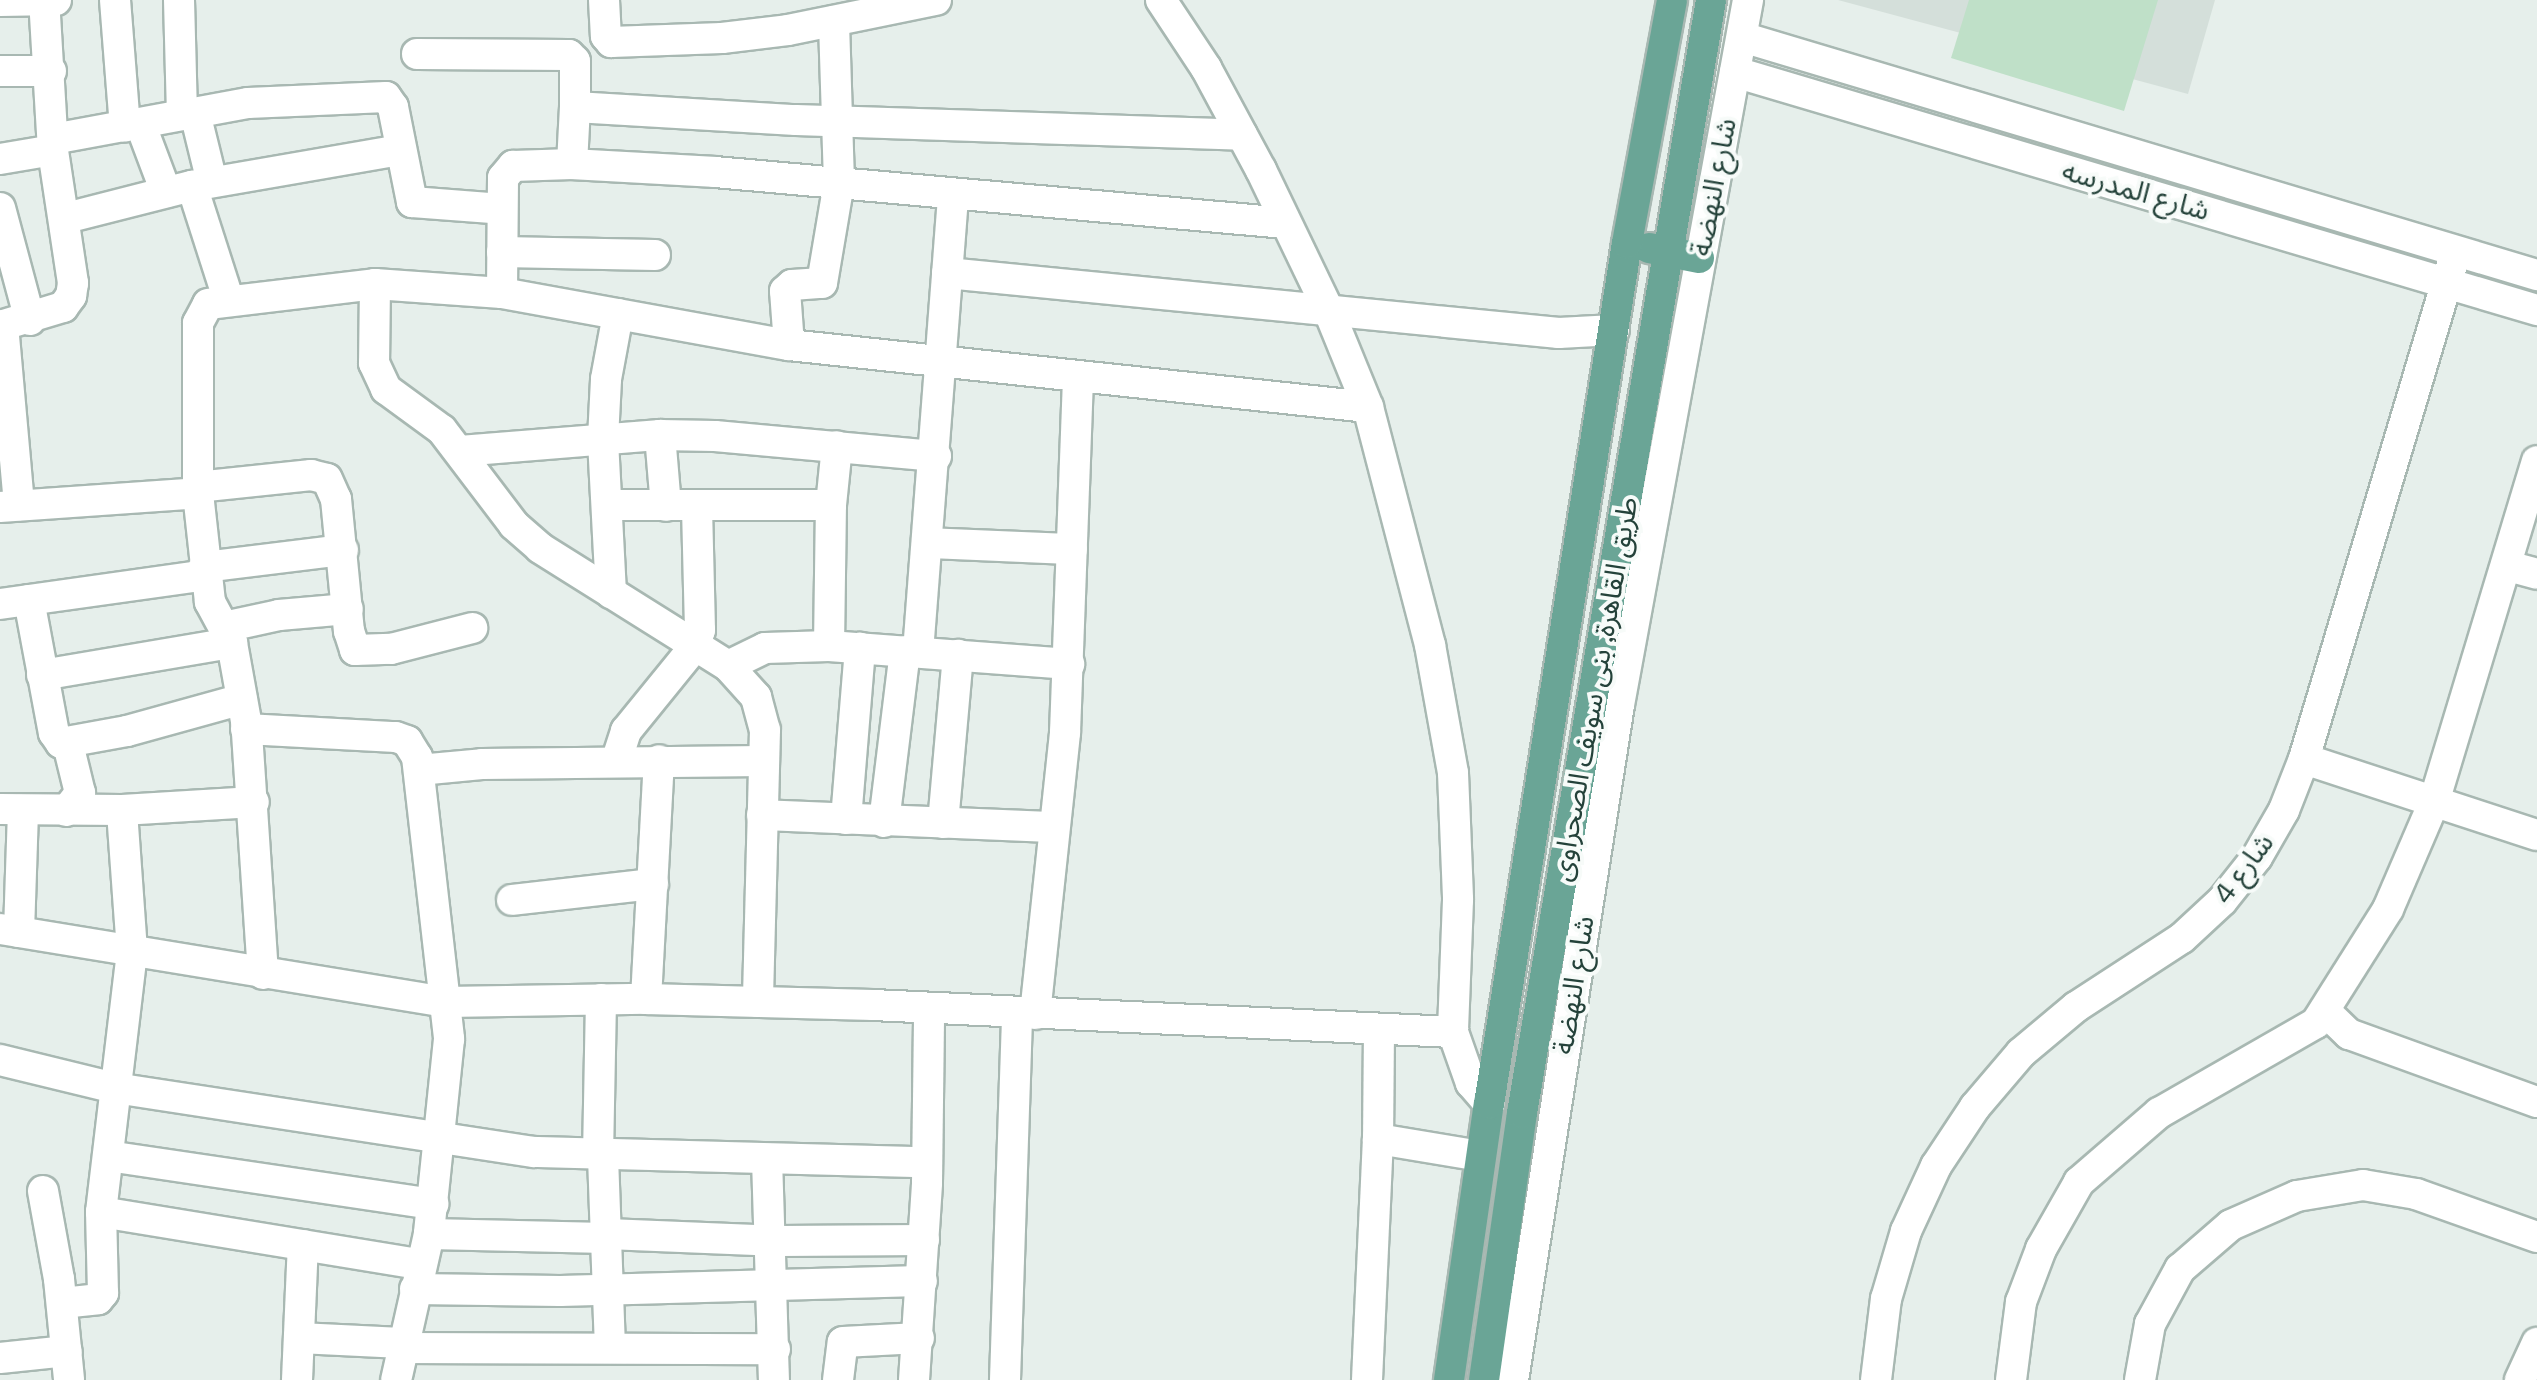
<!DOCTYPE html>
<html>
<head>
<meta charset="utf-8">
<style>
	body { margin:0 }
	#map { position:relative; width:2537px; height:1380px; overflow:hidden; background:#e6efeb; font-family:"Space Grotesk","Noto Sans Arabic",sans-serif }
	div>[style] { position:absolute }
	.built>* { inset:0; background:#d4dfda }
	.green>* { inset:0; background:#bfe0c8 }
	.roads { filter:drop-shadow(2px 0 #a8b8b2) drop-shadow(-2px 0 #a8b8b2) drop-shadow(0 2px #a8b8b2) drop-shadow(0 -2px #a8b8b2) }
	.minor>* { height:30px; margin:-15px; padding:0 15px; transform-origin:15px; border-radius:15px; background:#fff }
	.major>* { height:30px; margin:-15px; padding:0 15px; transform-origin:15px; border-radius:15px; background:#6aa596 }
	span { translate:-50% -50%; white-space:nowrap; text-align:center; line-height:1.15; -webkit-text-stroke:8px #f7fbf9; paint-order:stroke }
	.street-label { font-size:28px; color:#24423a }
</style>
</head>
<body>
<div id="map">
	<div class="built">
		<div style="clip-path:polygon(1838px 0,2215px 0,2188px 94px)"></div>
	</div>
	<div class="green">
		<div style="clip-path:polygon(1969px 0,2158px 0,2124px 111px,1951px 58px)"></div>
	</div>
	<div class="roads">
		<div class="minor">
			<div style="left:115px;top:0;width:127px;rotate:85.5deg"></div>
			<div style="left:179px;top:0;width:115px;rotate:88.5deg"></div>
			<div style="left:604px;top:0;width:36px;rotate:87deg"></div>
			<div style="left:606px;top:36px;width:8px;rotate:50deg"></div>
			<div style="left:611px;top:42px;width:111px;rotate:-2.1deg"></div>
			<div style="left:722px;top:38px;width:66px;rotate:-6.9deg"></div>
			<div style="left:788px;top:30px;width:151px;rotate:-11.5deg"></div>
			<div style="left:1161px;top:0;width:82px;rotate:56.5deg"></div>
			<div style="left:1206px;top:68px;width:116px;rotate:61.7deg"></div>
			<div style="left:1261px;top:170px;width:154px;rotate:64.3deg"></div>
			<div style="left:1328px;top:309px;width:106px;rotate:67.8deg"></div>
			<div style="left:1368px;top:407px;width:246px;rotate:75.4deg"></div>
			<div style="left:1430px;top:645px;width:130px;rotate:79.8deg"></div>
			<div style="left:1453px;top:773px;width:127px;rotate:87.7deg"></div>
			<div style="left:1458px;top:900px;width:132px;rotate:92.2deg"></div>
			<div style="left:1453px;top:1032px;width:54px;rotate:70.6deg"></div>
			<div style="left:1471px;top:1083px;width:28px;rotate:49deg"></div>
			<div style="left:0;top:1px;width:56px;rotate:-1deg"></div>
			<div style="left:1742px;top:37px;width:830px;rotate:16.67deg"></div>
			<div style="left:417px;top:54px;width:152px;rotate:0.4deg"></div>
			<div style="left:569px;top:55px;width:8px;rotate:45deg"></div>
			<div style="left:575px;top:61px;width:46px;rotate:90deg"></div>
			<div style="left:0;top:71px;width:51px"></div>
			<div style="left:1735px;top:72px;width:837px;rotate:16.53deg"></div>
			<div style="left:195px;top:113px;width:71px;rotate:76.2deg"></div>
			<div style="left:140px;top:123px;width:74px;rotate:69.4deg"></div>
			<div style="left:53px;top:139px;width:198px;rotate:-10.5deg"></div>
			<div style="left:248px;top:103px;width:138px;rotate:-2.5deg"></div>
			<div style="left:386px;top:97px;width:12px;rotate:55deg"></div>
			<div style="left:393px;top:107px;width:97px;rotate:78.7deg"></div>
			<div style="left:412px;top:202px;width:90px;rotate:4.4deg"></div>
			<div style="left:0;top:159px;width:54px;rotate:-9.6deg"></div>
			<div style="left:572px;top:164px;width:57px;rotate:-87deg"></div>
			<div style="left:575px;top:107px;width:221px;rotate:3.4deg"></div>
			<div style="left:796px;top:120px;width:446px;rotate:1.9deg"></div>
			<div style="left:192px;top:186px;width:118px;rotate:72.2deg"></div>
			<div style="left:0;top:208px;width:116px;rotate:75deg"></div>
			<div style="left:66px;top:218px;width:130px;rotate:-14.3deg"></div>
			<div style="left:192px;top:186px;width:211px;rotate:-9.8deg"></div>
			<div style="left:502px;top:252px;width:153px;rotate:1.1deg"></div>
			<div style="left:947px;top:273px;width:615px;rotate:5.6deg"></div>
			<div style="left:1559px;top:333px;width:55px;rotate:-3.1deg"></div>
			<div style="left:375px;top:284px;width:79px;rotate:90.7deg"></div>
			<div style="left:374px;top:363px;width:29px;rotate:65deg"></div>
			<div style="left:386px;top:389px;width:69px;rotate:36.2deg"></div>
			<div style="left:442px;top:430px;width:119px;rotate:52.8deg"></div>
			<div style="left:514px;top:525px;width:35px;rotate:41deg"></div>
			<div style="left:540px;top:548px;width:222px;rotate:32.1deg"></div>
			<div style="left:728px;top:666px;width:42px;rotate:47.9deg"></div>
			<div style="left:756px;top:697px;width:34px;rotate:75deg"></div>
			<div style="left:765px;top:730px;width:272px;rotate:91.5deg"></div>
			<div style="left:502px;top:293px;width:292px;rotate:10.3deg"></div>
			<div style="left:789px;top:345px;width:582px;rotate:6.11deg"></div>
			<div style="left:3px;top:325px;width:181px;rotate:84.9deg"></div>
			<div style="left:0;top:326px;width:66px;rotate:-16.8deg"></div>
			<div style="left:63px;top:307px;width:14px;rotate:-54deg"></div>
			<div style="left:71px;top:296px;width:13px;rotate:-81deg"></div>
			<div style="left:73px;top:283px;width:134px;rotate:-98.6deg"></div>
			<div style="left:53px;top:150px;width:150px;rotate:-93.4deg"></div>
			<div style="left:789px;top:345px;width:54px;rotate:-94.2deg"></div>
			<div style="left:785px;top:291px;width:9px;rotate:-41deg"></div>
			<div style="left:792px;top:285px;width:30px;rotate:-4deg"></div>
			<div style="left:822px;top:283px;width:102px;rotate:-80.4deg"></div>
			<div style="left:839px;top:182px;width:161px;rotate:-91.8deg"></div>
			<div style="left:660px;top:435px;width:71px;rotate:85.2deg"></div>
			<div style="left:460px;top:451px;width:201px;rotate:-4.6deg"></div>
			<div style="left:660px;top:435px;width:55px;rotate:1deg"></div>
			<div style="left:715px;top:436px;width:222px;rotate:5.2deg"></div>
			<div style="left:197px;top:487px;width:115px;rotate:-6deg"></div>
			<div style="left:311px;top:475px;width:16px;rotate:14deg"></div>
			<div style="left:327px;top:479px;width:22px;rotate:66deg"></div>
			<div style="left:336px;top:499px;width:133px;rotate:84.4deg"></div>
			<div style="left:349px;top:631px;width:20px;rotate:72deg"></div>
			<div style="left:355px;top:650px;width:36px;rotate:-2deg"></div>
			<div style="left:391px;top:649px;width:84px;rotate:-14.5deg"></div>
			<div style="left:608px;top:505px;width:223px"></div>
			<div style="left:0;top:507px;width:198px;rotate:-4deg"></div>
			<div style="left:928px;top:543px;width:144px;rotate:2.4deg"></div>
			<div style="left:2508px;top:566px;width:30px;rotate:15deg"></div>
			<div style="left:204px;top:567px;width:140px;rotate:-7deg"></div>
			<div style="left:611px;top:593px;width:154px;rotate:-93deg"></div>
			<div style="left:603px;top:439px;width:60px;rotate:-87.1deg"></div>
			<div style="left:606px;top:379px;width:66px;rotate:-79.5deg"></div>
			<div style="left:29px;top:600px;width:135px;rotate:79.4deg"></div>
			<div style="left:54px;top:733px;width:12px;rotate:55deg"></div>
			<div style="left:61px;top:743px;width:67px;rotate:-10.3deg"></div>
			<div style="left:127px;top:731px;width:119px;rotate:-15.5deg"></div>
			<div style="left:0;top:604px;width:208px;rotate:-8deg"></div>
			<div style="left:224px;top:627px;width:56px;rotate:-12.3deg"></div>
			<div style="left:279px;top:615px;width:69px;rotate:-5deg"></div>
			<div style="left:829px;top:646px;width:141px;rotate:-89.2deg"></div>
			<div style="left:831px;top:505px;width:59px;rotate:-84.2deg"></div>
			<div style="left:918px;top:652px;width:458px;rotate:-85.6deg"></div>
			<div style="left:728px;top:666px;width:41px;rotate:-25.9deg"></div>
			<div style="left:765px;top:648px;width:64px;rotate:-1.8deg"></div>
			<div style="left:829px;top:646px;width:241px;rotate:4.3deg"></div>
			<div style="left:42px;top:675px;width:193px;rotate:-9.6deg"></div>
			<div style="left:246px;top:729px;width:150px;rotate:3.1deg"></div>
			<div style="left:396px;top:737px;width:12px;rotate:20deg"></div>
			<div style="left:407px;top:741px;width:19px;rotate:58deg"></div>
			<div style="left:417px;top:757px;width:284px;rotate:83.5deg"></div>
			<div style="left:449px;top:1039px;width:196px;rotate:95.9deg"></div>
			<div style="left:429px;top:1234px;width:150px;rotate:102.7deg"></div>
			<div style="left:2304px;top:759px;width:245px;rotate:18.1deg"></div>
			<div style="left:616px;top:762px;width:33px;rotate:-72deg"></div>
			<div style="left:626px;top:731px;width:109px;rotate:-50.9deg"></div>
			<div style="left:695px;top:646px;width:17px;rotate:-73deg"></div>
			<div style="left:700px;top:630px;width:124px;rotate:-91.4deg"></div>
			<div style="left:419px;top:770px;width:63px;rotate:-5.4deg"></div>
			<div style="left:482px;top:764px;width:282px;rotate:-0.6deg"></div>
			<div style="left:0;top:809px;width:122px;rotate:0.5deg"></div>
			<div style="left:122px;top:810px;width:132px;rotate:-3.5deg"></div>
			<div style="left:66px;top:811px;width:23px;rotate:-52deg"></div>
			<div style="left:80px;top:793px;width:50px;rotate:-103.8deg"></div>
			<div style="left:762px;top:815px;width:292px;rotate:2.4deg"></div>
			<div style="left:846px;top:819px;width:172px;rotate:-85.3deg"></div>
			<div style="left:884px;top:822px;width:172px;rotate:-83deg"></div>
			<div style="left:943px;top:823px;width:169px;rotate:-84.9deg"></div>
			<div style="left:512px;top:900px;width:142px;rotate:-6.5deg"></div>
			<div style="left:0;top:929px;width:452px;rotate:9.3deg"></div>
			<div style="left:446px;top:1002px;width:200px;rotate:-0.9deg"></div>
			<div style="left:646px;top:999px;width:227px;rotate:1.5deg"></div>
			<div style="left:873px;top:1005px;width:581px;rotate:2.67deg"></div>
			<div style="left:19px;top:932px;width:122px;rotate:-88.1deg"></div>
			<div style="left:263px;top:974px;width:254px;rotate:-93.8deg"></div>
			<div style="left:246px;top:721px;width:79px;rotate:-100.2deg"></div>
			<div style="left:232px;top:643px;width:47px;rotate:-118.2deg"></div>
			<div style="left:210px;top:602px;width:110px;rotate:-96.3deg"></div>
			<div style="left:198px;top:493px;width:170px;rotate:-90deg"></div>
			<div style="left:198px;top:323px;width:21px;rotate:-62deg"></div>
			<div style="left:208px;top:304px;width:168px;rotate:-6.8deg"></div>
			<div style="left:375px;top:284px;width:127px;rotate:4.1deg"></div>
			<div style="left:502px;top:293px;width:115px;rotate:-89.5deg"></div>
			<div style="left:503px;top:178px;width:16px;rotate:-50deg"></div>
			<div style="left:513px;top:166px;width:59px;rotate:-1.9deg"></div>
			<div style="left:572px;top:164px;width:143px;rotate:3.2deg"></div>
			<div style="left:715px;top:172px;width:572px;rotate:5.11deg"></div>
			<div style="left:646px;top:999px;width:239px;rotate:-86.9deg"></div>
			<div style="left:2326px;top:1012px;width:32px;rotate:44deg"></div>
			<div style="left:2349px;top:1034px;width:200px;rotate:19.9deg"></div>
			<div style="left:1035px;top:1014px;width:283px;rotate:-83.9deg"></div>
			<div style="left:1065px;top:733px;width:356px;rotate:-87.9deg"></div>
			<div style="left:1379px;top:1029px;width:110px;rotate:90.5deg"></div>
			<div style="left:1378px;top:1139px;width:104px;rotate:9.4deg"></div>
			<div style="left:0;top:1060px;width:118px;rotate:13.7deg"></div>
			<div style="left:115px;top:1088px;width:424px;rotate:8.7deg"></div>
			<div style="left:534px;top:1152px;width:393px;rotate:1.5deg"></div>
			<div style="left:108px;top:1156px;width:329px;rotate:8.4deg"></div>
			<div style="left:598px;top:1156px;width:157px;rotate:-88.9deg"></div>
			<div style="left:603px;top:1157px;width:190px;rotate:87.9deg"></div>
			<div style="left:767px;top:1159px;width:221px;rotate:88.2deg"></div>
			<div style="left:43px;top:1191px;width:89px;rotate:79.7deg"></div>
			<div style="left:59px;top:1279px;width:101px;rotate:84.3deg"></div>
			<div style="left:101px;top:1212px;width:323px;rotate:9.3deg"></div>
			<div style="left:429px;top:1234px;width:178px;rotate:1.3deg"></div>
			<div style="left:607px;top:1234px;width:173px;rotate:2.3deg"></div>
			<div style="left:780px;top:1241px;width:144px;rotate:-0.4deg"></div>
			<div style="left:415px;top:1289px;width:145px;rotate:0.8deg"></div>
			<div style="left:560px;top:1291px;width:362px;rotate:-1.6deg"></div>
			<div style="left:62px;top:1303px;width:36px;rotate:-6deg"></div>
			<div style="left:98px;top:1299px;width:8px;rotate:-50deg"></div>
			<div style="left:103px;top:1293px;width:81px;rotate:-91.4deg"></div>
			<div style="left:101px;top:1212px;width:263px;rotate:-83.2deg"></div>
			<div style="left:132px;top:951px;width:141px;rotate:-94.1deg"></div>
			<div style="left:299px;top:1338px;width:103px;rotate:2.8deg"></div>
			<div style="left:401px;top:1348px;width:374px;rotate:0.2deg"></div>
			<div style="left:0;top:1358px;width:67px;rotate:-6deg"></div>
			<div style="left:297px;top:1380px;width:135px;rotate:-87.5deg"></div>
			<div style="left:838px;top:1380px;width:38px;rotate:-83deg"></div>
			<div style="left:843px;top:1342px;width:76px;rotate:-3deg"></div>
			<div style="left:914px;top:1380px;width:197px;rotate:-86.2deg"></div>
			<div style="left:927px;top:1183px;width:175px;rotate:-89.3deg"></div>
			<div style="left:1005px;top:1380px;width:366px;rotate:-88.1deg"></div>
			<div style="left:1367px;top:1380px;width:241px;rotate:-87.4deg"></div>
			<div style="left:1513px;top:1380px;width:683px;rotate:-81.08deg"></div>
			<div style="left:1619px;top:705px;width:717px;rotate:-79.63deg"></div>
			<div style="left:1876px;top:1380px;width:82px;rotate:-83deg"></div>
			<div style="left:1886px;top:1299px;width:71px;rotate:-73.6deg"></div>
			<div style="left:1906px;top:1231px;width:72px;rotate:-65.2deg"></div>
			<div style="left:1936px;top:1166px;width:71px;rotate:-56.5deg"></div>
			<div style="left:1975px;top:1107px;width:71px;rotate:-49.6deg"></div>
			<div style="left:2021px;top:1053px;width:72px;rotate:-39.9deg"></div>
			<div style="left:2076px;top:1007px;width:126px;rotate:-33.1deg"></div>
			<div style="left:2182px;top:938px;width:54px;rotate:-42.8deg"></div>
			<div style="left:2222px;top:901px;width:56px;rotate:-51.5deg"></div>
			<div style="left:2257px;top:857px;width:54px;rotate:-60.1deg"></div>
			<div style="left:2284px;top:810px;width:55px;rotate:-68.6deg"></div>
			<div style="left:2304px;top:759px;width:530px;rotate:-73.34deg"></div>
			<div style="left:2011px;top:1380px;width:79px;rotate:-82.7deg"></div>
			<div style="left:2021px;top:1302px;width:57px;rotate:-69.3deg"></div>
			<div style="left:2041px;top:1249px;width:77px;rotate:-60.4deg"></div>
			<div style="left:2079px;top:1182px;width:106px;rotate:-40.8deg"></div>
			<div style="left:2159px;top:1113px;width:181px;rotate:-29.8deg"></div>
			<div style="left:2316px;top:1023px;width:135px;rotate:-57.7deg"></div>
			<div style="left:2388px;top:909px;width:116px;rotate:-66.7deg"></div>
			<div style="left:2434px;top:802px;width:356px;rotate:-73.2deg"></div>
			<div style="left:2140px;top:1380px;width:57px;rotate:-79.9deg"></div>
			<div style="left:2150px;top:1324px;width:63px;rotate:-61.4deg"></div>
			<div style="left:2180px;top:1269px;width:67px;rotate:-40.8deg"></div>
			<div style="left:2231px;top:1225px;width:72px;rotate:-23.7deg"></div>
			<div style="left:2297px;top:1196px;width:67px;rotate:-9.5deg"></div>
			<div style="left:2363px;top:1185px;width:54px;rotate:9.6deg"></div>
			<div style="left:2416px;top:1194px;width:128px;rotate:19.6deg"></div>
			<div style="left:2520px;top:1380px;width:41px;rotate:-65.3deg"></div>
		</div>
		<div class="major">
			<div style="left:1649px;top:248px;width:51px;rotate:11.3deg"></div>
			<div style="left:1449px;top:1380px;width:279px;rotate:-81.8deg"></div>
			<div style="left:1489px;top:1104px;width:872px;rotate:-80.89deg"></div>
			<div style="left:1627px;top:243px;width:247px;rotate:-79.5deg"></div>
			<div style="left:1484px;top:1380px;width:270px;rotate:-81.9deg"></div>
			<div style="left:1522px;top:1113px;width:1129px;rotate:-80.36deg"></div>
		</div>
	</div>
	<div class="street-label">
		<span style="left:1713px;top:187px;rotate:-79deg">شارع النهضة</span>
		<span style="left:2136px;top:190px;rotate:16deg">شارع المدرسه</span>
		<span style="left:1594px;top:689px;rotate:-80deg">طريق القاهرة, بنى سويف الصحراوى</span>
		<span style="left:2243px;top:868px;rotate:-53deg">شارع 4</span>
		<span style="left:1573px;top:985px;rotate:-81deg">شارع النهضة</span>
	</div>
</div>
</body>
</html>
